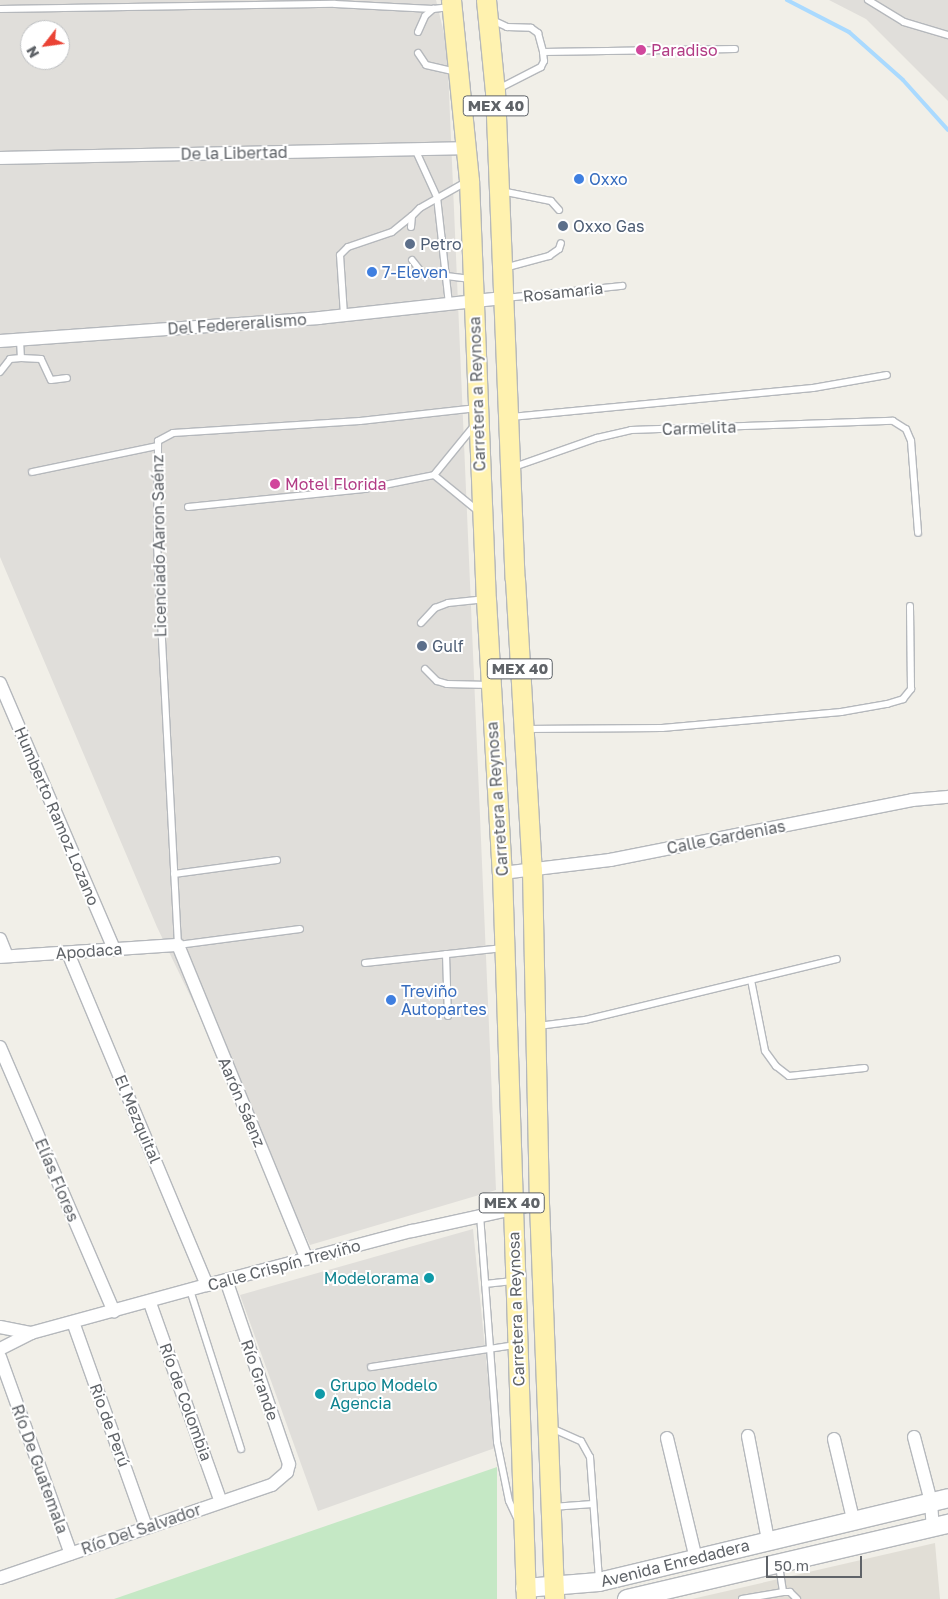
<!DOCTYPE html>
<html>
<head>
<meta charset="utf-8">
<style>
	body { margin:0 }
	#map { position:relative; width:948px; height:1599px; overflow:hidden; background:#f1efe8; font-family:"Golos Text",sans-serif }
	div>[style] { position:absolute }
	.industrial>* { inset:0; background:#e0deda }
	.education>* { inset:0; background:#e1ded6 }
	.green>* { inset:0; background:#c5e8c5 }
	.stream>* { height:4px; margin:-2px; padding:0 2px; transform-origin:2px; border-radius:2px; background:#aadaff }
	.roads { filter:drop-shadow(1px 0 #b5b8bc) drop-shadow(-1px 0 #b5b8bc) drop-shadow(0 1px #b5b8bc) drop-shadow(0 -1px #b5b8bc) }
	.lane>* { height:6px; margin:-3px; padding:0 3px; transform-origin:3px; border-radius:3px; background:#fff }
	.street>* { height:12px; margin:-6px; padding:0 6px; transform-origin:6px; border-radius:6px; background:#fff }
	.secondary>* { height:18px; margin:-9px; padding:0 9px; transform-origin:9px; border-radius:9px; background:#fff }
	.primary>* { height:19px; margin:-9.5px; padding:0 9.5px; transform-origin:9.5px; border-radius:9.5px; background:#fff2af }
	.dots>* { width:14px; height:14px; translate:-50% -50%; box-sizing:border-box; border:2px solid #fff; border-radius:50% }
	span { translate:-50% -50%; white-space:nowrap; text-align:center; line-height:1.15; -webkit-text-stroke:4px #fff; paint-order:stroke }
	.shield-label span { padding:1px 4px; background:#fff; border:1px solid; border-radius:4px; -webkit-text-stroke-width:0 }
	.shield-label { font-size:15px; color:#5f6368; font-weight:700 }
	.hotel-label { font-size:16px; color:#b23c85 }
	.left { translate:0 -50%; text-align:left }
	.street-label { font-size:16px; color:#5f6368 }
	.shop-label { font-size:16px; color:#366cbe }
	.service-label { font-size:16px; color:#4e5e75 }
	.culture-label { font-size:16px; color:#0d838f }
	.right { translate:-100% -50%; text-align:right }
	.north { position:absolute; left:20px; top:20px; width:50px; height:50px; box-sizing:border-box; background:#fff; border:1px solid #bfc1c3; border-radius:50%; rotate:240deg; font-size:14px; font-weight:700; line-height:20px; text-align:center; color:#5f6368 }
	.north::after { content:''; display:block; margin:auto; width:18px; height:22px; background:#ea4335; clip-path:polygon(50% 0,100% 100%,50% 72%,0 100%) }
	.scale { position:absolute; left:766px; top:1556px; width:96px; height:22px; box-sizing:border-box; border:2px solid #5f6368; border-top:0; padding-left:6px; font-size:15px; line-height:18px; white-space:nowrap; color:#5f6368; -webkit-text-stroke:4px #fff; paint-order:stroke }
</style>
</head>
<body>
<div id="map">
	<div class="industrial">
		<div style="clip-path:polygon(evenodd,0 0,436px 0,447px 46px,496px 1190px,310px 1245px,157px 927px,0 557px,0 0,30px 30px,60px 30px,60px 60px,30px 60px,30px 30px)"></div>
		<div style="clip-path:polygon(829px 0,948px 0,948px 101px,866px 19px)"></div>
		<div style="clip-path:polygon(473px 1229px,495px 1448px,318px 1511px,240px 1295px)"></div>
	</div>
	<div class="education">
		<div style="clip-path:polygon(935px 1543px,940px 1599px,692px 1599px)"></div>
	</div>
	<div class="green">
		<div style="clip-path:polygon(497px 1467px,497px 1599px,114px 1599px)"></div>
	</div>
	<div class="stream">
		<div style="left:787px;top:0;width:70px;rotate:27.3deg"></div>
		<div style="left:849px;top:32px;width:72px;rotate:41.6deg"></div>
		<div style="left:903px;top:80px;width:67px;rotate:48deg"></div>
	</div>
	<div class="roads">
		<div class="lane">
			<div style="left:868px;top:0;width:42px;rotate:31.4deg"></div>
			<div style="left:904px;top:22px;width:46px;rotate:16.5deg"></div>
			<div style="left:0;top:9px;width:335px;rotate:-0.9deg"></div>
			<div style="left:335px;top:4px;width:98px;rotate:2.9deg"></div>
			<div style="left:433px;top:9px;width:17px;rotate:-7deg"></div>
			<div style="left:490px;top:19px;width:19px;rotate:25deg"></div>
			<div style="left:507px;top:27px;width:24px;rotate:2deg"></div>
			<div style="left:531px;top:28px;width:9px;rotate:36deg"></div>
			<div style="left:538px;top:33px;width:20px;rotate:75deg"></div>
			<div style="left:543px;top:52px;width:9px;rotate:84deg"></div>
			<div style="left:544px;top:61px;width:7px;rotate:117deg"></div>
			<div style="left:541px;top:67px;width:48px;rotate:152.9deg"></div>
			<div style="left:418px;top:32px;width:17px;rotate:-66deg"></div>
			<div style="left:425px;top:16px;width:11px;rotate:-41deg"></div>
			<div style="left:543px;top:52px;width:192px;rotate:-0.9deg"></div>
			<div style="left:418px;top:53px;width:14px;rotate:56deg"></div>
			<div style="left:426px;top:65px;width:32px;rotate:13deg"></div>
			<div style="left:415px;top:149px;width:53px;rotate:65.4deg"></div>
			<div style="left:437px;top:197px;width:108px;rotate:83.6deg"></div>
			<div style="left:501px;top:191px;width:51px;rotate:11.3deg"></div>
			<div style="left:551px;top:201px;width:12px;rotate:48deg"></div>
			<div style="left:411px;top:227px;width:11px;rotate:-85deg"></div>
			<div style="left:412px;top:216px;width:11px;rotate:-45deg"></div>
			<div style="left:420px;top:208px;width:53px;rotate:-29.5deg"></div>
			<div style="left:412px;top:260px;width:16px;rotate:52deg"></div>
			<div style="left:422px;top:273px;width:49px;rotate:7deg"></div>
			<div style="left:504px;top:268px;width:47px;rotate:-14.9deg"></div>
			<div style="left:549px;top:256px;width:12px;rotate:-35deg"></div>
			<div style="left:559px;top:249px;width:6px;rotate:-72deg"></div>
			<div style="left:505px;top:298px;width:118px;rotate:-5.9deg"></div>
			<div style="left:344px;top:315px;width:60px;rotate:-93.8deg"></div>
			<div style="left:340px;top:255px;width:11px;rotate:-45deg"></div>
			<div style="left:348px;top:247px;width:46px;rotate:-18.8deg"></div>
			<div style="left:392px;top:232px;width:26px;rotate:-39deg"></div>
			<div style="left:20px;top:340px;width:18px;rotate:87deg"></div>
			<div style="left:21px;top:358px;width:20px;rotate:3deg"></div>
			<div style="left:41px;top:359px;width:23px;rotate:65deg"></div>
			<div style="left:51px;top:380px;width:16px;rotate:-7deg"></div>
			<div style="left:0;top:372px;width:16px;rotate:-52deg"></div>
			<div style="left:10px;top:359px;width:11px;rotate:-5deg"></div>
			<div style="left:511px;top:417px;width:303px;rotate:-5.5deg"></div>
			<div style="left:813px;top:388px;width:75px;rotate:-10deg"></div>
			<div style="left:514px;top:467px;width:88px;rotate:-19.3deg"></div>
			<div style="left:597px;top:438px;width:35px;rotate:-13deg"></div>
			<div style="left:631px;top:430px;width:262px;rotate:-2deg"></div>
			<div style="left:893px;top:421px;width:15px;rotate:32deg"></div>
			<div style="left:906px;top:429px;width:13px;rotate:67deg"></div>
			<div style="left:911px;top:441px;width:92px;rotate:85.6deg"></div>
			<div style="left:32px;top:472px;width:128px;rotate:-11.7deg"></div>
			<div style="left:434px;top:475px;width:57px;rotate:39.3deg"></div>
			<div style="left:188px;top:507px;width:177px;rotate:-5.8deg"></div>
			<div style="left:364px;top:489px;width:71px;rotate:-11.3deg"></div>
			<div style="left:434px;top:475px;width:63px;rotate:-50.8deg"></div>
			<div style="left:421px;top:623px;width:21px;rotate:-47deg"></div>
			<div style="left:435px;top:608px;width:14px;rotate:-21deg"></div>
			<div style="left:448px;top:603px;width:36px;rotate:-6deg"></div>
			<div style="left:425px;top:669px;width:17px;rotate:45deg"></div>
			<div style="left:437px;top:681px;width:10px;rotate:17deg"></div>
			<div style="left:447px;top:684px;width:43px;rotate:1.3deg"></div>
			<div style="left:525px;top:729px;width:137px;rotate:-0.4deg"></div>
			<div style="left:662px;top:728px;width:180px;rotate:-5.1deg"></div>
			<div style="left:841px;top:712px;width:47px;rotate:-9.9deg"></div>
			<div style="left:887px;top:704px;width:17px;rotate:-17deg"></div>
			<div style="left:903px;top:699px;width:13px;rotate:-51deg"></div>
			<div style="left:911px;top:689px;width:83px;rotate:-90.7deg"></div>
			<div style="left:174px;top:874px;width:104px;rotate:-7.7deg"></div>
			<div style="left:300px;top:929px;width:123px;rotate:172.5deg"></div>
			<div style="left:178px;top:945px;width:401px;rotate:-93deg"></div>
			<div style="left:157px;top:545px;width:104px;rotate:-89.4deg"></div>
			<div style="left:158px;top:441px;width:17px;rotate:-28deg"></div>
			<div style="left:173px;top:433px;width:187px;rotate:-3.7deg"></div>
			<div style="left:360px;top:421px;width:118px;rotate:-6.3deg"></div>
			<div style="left:446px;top:954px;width:62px;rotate:88.2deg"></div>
			<div style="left:365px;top:963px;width:139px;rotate:-6.2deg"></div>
			<div style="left:751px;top:980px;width:72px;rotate:78.8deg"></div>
			<div style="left:765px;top:1051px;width:19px;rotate:54deg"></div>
			<div style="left:776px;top:1066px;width:16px;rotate:38deg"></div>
			<div style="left:789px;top:1076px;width:76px;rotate:-6deg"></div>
			<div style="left:538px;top:1026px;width:47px;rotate:-7.3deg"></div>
			<div style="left:585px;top:1020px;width:259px;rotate:-13.6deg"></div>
			<div style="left:480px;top:1215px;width:228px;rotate:85.7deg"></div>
			<div style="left:497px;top:1442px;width:60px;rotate:78.5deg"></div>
			<div style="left:509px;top:1501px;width:19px;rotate:65deg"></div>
			<div style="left:485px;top:1284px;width:28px;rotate:-6deg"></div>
			<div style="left:190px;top:1290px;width:167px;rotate:72.2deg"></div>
			<div style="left:371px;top:1367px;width:145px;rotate:-8.7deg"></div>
			<div style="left:549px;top:1427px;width:35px;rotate:24deg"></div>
			<div style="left:581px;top:1441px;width:18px;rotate:61deg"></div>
			<div style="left:590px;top:1457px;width:123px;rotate:85.8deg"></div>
			<div style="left:552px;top:1507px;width:41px;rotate:-4.2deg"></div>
			<div style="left:779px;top:1566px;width:26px;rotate:81deg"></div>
			<div style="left:742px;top:1599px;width:42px;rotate:-9.7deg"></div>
			<div style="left:783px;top:1592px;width:7px"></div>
			<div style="left:790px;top:1592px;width:10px;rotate:45deg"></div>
		</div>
		<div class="street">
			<div style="left:0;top:158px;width:467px;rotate:-1.2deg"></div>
			<div style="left:0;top:341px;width:320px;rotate:-4.1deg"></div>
			<div style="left:319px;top:318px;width:186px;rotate:-6.2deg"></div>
			<div style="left:0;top:683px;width:289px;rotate:66.8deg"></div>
			<div style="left:502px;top:873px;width:109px;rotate:-6.9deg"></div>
			<div style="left:610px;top:860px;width:308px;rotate:-11.2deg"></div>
			<div style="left:912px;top:800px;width:36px;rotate:-5deg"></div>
			<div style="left:0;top:939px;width:18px;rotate:68deg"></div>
			<div style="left:68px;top:953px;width:360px;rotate:67.3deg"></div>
			<div style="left:0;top:957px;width:178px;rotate:-3.9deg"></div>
			<div style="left:178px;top:945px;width:339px;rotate:67.7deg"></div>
			<div style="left:0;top:1047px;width:288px;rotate:66.7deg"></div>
			<div style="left:150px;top:1303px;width:211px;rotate:70.4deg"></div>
			<div style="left:73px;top:1322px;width:218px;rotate:70.4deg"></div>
			<div style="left:0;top:1327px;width:32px;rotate:11deg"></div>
			<div style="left:0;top:1349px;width:35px;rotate:-27deg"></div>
			<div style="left:31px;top:1333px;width:182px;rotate:-15.3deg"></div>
			<div style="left:207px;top:1285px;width:212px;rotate:-14.8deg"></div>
			<div style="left:412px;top:1231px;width:130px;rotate:-12.4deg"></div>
			<div style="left:0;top:1357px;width:209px;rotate:70.2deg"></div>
			<div style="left:748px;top:1436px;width:106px;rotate:79.1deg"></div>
			<div style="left:914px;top:1437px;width:67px;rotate:75.3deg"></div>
			<div style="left:931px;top:1502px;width:26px;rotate:86deg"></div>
			<div style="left:667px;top:1438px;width:124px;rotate:76.5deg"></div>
			<div style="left:834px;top:1439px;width:82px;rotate:76.6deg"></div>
			<div style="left:0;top:1578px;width:287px;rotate:-18.9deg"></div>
			<div style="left:272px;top:1485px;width:20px;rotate:-41deg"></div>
			<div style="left:287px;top:1472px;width:8px;rotate:-76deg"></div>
			<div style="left:289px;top:1464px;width:194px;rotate:-108.9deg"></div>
		</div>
		<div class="secondary">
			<div style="left:525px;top:1588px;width:74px;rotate:-4.6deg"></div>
			<div style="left:599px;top:1582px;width:359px;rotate:-13.5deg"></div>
			<div style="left:627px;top:1599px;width:330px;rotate:-13.2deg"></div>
		</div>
		<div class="primary">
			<div style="left:451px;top:0;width:181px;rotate:84.3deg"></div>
			<div style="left:469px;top:180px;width:419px;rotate:87.7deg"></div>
			<div style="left:486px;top:599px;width:274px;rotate:86.7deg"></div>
			<div style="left:502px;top:873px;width:726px;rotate:88.11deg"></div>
			<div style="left:486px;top:0;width:91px;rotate:84.4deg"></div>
			<div style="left:495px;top:91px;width:488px;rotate:87.7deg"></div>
			<div style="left:515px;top:579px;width:291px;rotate:86.7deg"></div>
			<div style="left:532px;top:870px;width:333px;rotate:88.8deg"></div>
			<div style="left:539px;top:1203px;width:396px;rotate:87.8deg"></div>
		</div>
	</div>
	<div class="dots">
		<div style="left:641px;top:50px;background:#d1479c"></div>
		<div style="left:579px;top:179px;background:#3f7fe0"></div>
		<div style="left:563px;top:226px;background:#5c6f8a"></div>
		<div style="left:410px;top:244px;background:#5c6f8a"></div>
		<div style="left:372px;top:272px;background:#3f7fe0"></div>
		<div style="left:275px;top:484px;background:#d1479c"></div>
		<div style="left:422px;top:646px;background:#5c6f8a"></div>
		<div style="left:391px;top:1000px;background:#3f7fe0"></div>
		<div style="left:429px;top:1278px;background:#0f9aa8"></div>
		<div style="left:320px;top:1394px;background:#0f9aa8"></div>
	</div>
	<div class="shield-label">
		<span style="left:496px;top:106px">MEX 40</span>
		<span style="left:520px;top:669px">MEX 40</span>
		<span style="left:512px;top:1203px">MEX 40</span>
	</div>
	<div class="hotel-label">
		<span class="left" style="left:651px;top:50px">Paradiso</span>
		<span class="left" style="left:285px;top:484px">Motel Florida</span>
	</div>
	<div class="street-label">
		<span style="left:234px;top:153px;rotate:-1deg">De la Libertad</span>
		<span style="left:563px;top:292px;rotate:-6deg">Rosamaria</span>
		<span style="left:237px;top:324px;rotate:-4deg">Del Federeralismo</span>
		<span style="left:477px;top:394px;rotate:-92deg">Carretera a Reynosa</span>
		<span style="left:699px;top:428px;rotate:-2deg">Carmelita</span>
		<span style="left:159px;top:546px;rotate:-91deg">Licenciado Aaron Saénz</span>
		<span style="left:497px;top:799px;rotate:-94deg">Carretera a Reynosa</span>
		<span style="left:57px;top:816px;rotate:67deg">Humberto Ramoz Lozano</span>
		<span style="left:726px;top:837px;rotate:-11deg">Calle Gardenias</span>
		<span style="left:89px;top:951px;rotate:-4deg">Apodaca</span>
		<span style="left:242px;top:1102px;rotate:67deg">Aarón Sáenz</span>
		<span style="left:138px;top:1119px;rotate:67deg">El Mezquital</span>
		<span style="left:57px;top:1180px;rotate:67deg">Elías Flores</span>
		<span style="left:284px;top:1265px;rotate:-15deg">Calle Crispín Treviño</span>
		<span style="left:516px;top:1309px;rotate:-92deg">Carretera a Reynosa</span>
		<span style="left:260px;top:1380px;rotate:71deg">Río Grande</span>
		<span style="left:186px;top:1402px;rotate:70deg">Río de Colombia</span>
		<span style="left:110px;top:1425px;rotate:70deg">Rio de Perú</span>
		<span style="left:40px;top:1469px;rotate:70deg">Río De Guatemala</span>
		<span style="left:141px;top:1529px;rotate:-19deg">Río Del Salvador</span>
		<span style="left:675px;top:1563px;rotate:-14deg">Avenida Enredadera</span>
	</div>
	<div class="shop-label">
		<span class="left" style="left:589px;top:179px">Oxxo</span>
		<span class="left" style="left:382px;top:272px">7-Eleven</span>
		<span class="left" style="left:401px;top:1000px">Treviño<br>Autopartes</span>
	</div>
	<div class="service-label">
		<span class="left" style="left:573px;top:226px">Oxxo Gas</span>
		<span class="left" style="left:420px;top:244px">Petro</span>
		<span class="left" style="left:432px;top:646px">Gulf</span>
	</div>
	<div class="culture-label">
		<span class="right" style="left:419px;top:1278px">Modelorama</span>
		<span class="left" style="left:330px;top:1394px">Grupo Modelo<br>Agencia</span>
	</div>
	<div class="north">N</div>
	<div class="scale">50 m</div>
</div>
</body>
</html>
